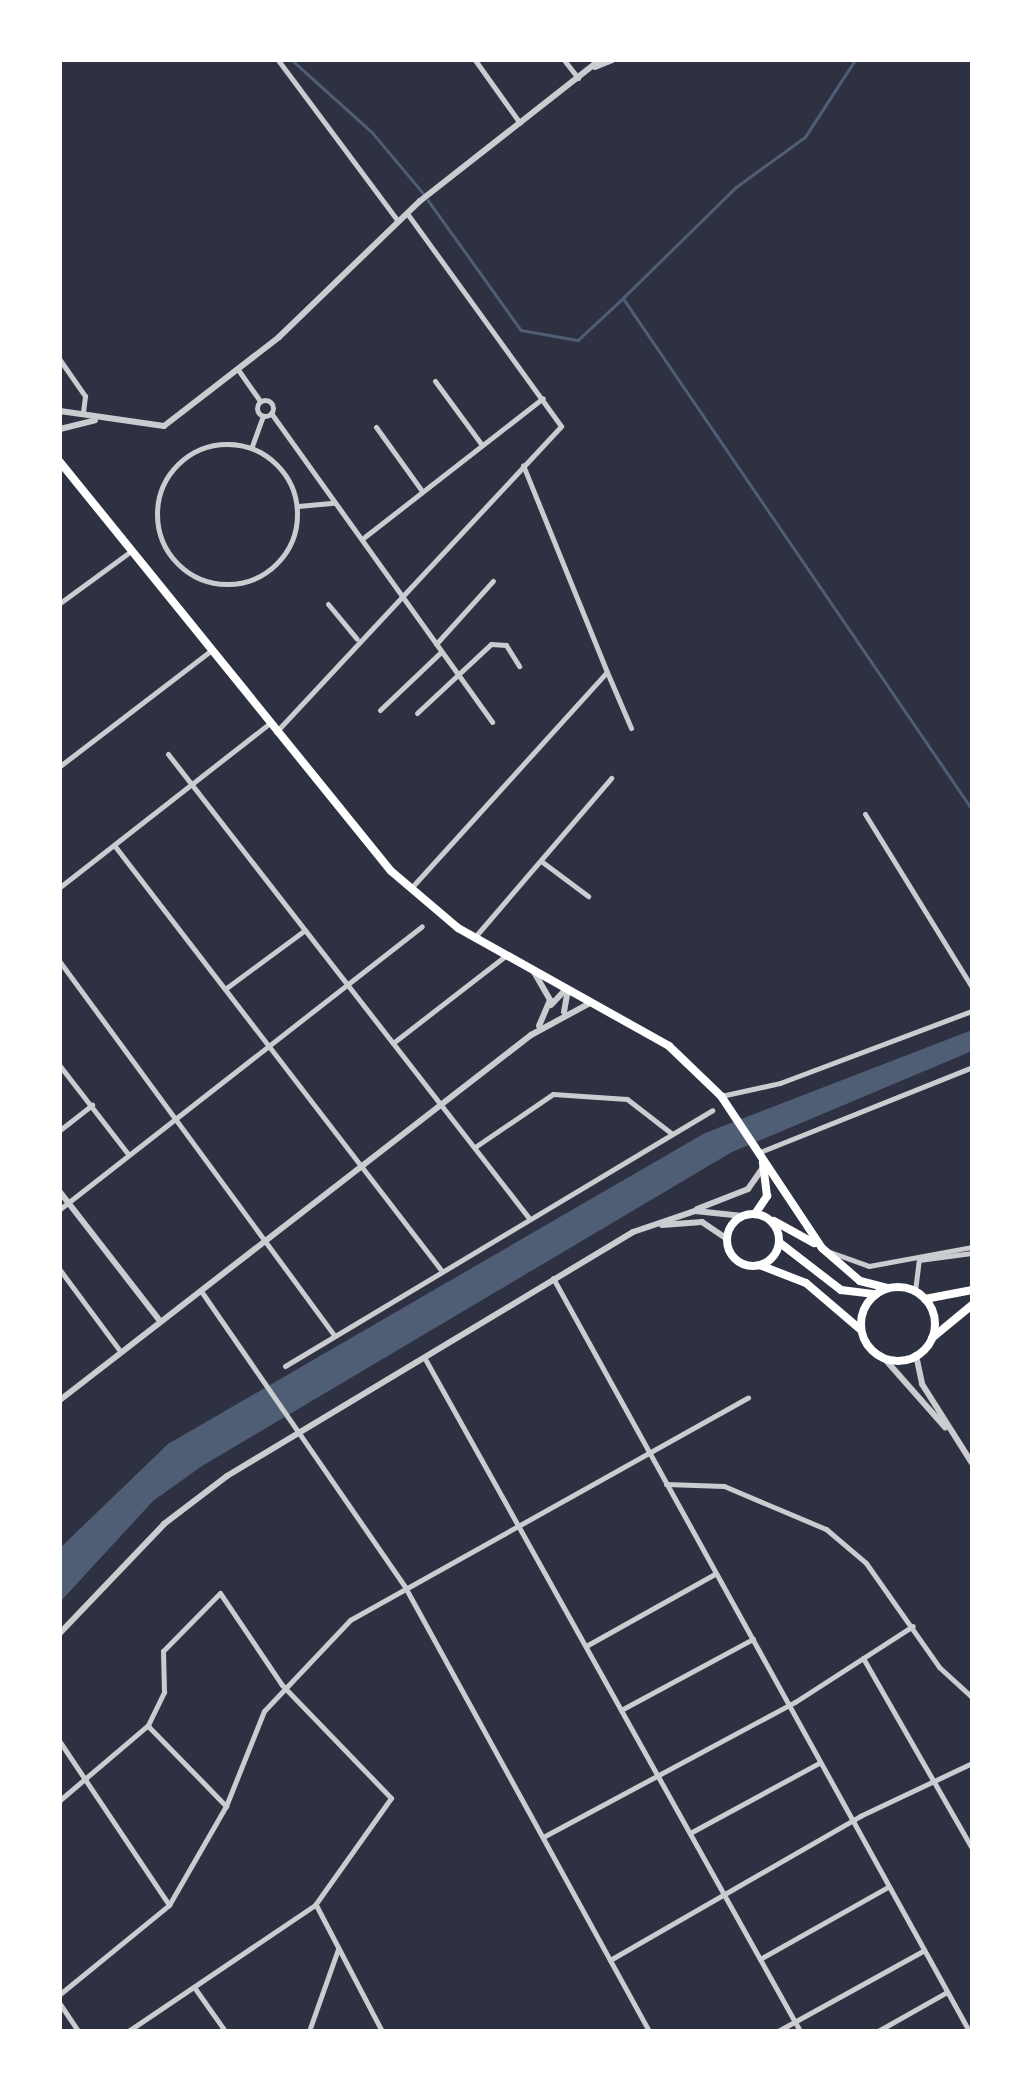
<!DOCTYPE html>
<html>
<head>
<meta charset="utf-8">
<style>
	body { margin:0 }
	#map { position:relative; width:1032px; height:2091px; overflow:hidden; background:#2d3142; font-family:"Source Serif 4",serif }
	div>[style] { position:absolute }
	.water>* { inset:0; background:#4f5d75 }
	.stream>* { height:2.5px; margin:-1.25px; padding:0 1.25px; transform-origin:1.25px; border-radius:1.25px; background:#4f5d75 }
	.minor>* { height:5px; margin:-2.5px; padding:0 2.5px; transform-origin:2.5px; border-radius:2.5px; background:#caccd0 }
	.minor>.ring { margin:-2.5px; padding:0; box-sizing:content-box; background:none; border:5px solid #caccd0; border-radius:50% }
	.tertiary>* { height:6px; margin:-3px; padding:0 3px; transform-origin:3px; border-radius:3px; background:#caccd0 }
	.primary>* { height:8px; margin:-4px; padding:0 4px; transform-origin:4px; border-radius:4px; background:#fff }
	.primary>.ring { margin:-4px; padding:0; box-sizing:content-box; background:none; border:8px solid #fff; border-radius:50% }
	.trunk>* { height:8px; margin:-4px; padding:0 4px; transform-origin:4px; border-radius:4px; background:#fff }
	span { translate:-50% -50%; white-space:nowrap; text-align:center; line-height:1.15; -webkit-text-stroke:9px #fff; paint-order:stroke }
	.frame { position:absolute; inset:0; border:62px solid #fff; pointer-events:none }
</style>
</head>
<body>
<div id="map">
	<div class="water">
		<div style="clip-path:polygon(972px 1030px,972px 1051px,732px 1152px,202px 1466px,153px 1501px,60px 1602px,60px 1548px,168px 1444px,705px 1133px)"></div>
	</div>
	<div class="stream">
		<div style="left:292px;top:60px;width:108px;rotate:42deg"></div>
		<div style="left:372px;top:132px;width:81px;rotate:50deg"></div>
		<div style="left:428px;top:200px;width:160px;rotate:54.4deg"></div>
		<div style="left:521px;top:330px;width:58px;rotate:10deg"></div>
		<div style="left:578px;top:340px;width:62px;rotate:-43deg"></div>
		<div style="left:623px;top:298px;width:619px;rotate:55.67deg"></div>
		<div style="left:623px;top:298px;width:158px;rotate:-44.5deg"></div>
		<div style="left:736px;top:187px;width:85px;rotate:-35.9deg"></div>
		<div style="left:805px;top:137px;width:92px;rotate:-57deg"></div>
	</div>
	<div class="minor">
		<div style="left:278px;top:60px;width:201px;rotate:53.3deg"></div>
		<div style="left:475px;top:60px;width:77px;rotate:54.5deg"></div>
		<div style="left:564px;top:60px;width:23px;rotate:52deg"></div>
		<div style="left:60px;top:360px;width:44px;rotate:55.2deg"></div>
		<div style="left:85px;top:396px;width:17px;rotate:97deg"></div>
		<div style="left:239px;top:371px;width:37px;rotate:55deg"></div>
		<div style="left:435px;top:381px;width:79px;rotate:53.7deg"></div>
		<div class="ring" style="left:257px;top:400px;width:11px;height:11px"></div>
		<div style="left:271px;top:413px;width:380px;rotate:54.4deg"></div>
		<div style="left:376px;top:427px;width:79px;rotate:54.3deg"></div>
		<div class="ring" style="left:157px;top:444px;width:135px;height:135px"></div>
		<div style="left:252px;top:446px;width:32px;rotate:-70deg"></div>
		<div style="left:298px;top:506px;width:36px;rotate:-5deg"></div>
		<div style="left:362px;top:539px;width:229px;rotate:-37.9deg"></div>
		<div style="left:60px;top:603px;width:83px;rotate:-36.2deg"></div>
		<div style="left:328px;top:604px;width:45px;rotate:50.4deg"></div>
		<div style="left:436px;top:644px;width:85px;rotate:-47.9deg"></div>
		<div style="left:607px;top:672px;width:61px;rotate:66.8deg"></div>
		<div style="left:380px;top:710px;width:84px;rotate:-43.6deg"></div>
		<div style="left:417px;top:713px;width:101px;rotate:-43deg"></div>
		<div style="left:491px;top:644px;width:15px;rotate:4deg"></div>
		<div style="left:506px;top:645px;width:25px;rotate:58deg"></div>
		<div style="left:276px;top:732px;width:418px;rotate:-47deg"></div>
		<div style="left:561px;top:426px;width:263px;rotate:-125.9deg"></div>
		<div style="left:168px;top:754px;width:588px;rotate:52.12deg"></div>
		<div style="left:60px;top:766px;width:188px;rotate:-37.4deg"></div>
		<div style="left:865px;top:814px;width:203px;rotate:58.3deg"></div>
		<div style="left:114px;top:845px;width:536px;rotate:52.42deg"></div>
		<div style="left:541px;top:861px;width:59px;rotate:36.7deg"></div>
		<div style="left:60px;top:887px;width:265px;rotate:-38deg"></div>
		<div style="left:412px;top:887px;width:290px;rotate:-47.8deg"></div>
		<div style="left:607px;top:672px;width:223px;rotate:-112.1deg"></div>
		<div style="left:474px;top:938px;width:211px;rotate:-49.4deg"></div>
		<div style="left:60px;top:962px;width:463px;rotate:53.7deg"></div>
		<div style="left:225px;top:989px;width:99px;rotate:-36.4deg"></div>
		<div style="left:393px;top:1043px;width:140px;rotate:-37.8deg"></div>
		<div style="left:60px;top:1066px;width:111px;rotate:52.3deg"></div>
		<div style="left:721px;top:1096px;width:60px;rotate:-12.4deg"></div>
		<div style="left:780px;top:1083px;width:205px;rotate:-20.6deg"></div>
		<div style="left:60px;top:1130px;width:41px;rotate:-38deg"></div>
		<div style="left:475px;top:1147px;width:94px;rotate:-34.2deg"></div>
		<div style="left:553px;top:1094px;width:74px;rotate:3.9deg"></div>
		<div style="left:627px;top:1099px;width:56px;rotate:37.7deg"></div>
		<div style="left:760px;top:1152px;width:228px;rotate:-21.8deg"></div>
		<div style="left:60px;top:1209px;width:459px;rotate:-38deg"></div>
		<div style="left:830px;top:1252px;width:41px;rotate:19.7deg"></div>
		<div style="left:869px;top:1266px;width:105px;rotate:-10.5deg"></div>
		<div style="left:60px;top:1270px;width:102px;rotate:53.4deg"></div>
		<div style="left:553px;top:1278px;width:860px;rotate:61.08deg"></div>
		<div style="left:201px;top:1291px;width:359px;rotate:55.4deg"></div>
		<div style="left:405px;top:1587px;width:507px;rotate:61.21deg"></div>
		<div style="left:915px;top:1291px;width:31px;rotate:-83deg"></div>
		<div style="left:919px;top:1260px;width:53px;rotate:-7.5deg"></div>
		<div style="left:424px;top:1357px;width:772px;rotate:60.84deg"></div>
		<div style="left:285px;top:1366px;width:498px;rotate:-30.9deg"></div>
		<div style="left:666px;top:1484px;width:58px;rotate:2deg"></div>
		<div style="left:724px;top:1486px;width:111px;rotate:22.9deg"></div>
		<div style="left:826px;top:1529px;width:52px;rotate:40.4deg"></div>
		<div style="left:866px;top:1563px;width:127px;rotate:54.9deg"></div>
		<div style="left:939px;top:1667px;width:45px;rotate:42.3deg"></div>
		<div style="left:586px;top:1646px;width:148px;rotate:-29.2deg"></div>
		<div style="left:863px;top:1658px;width:219px;rotate:60.2deg"></div>
		<div style="left:621px;top:1710px;width:150px;rotate:-28.3deg"></div>
		<div style="left:148px;top:1726px;width:112px;rotate:45.7deg"></div>
		<div style="left:60px;top:1742px;width:196px;rotate:56.2deg"></div>
		<div style="left:60px;top:1800px;width:116px;rotate:-40.4deg"></div>
		<div style="left:148px;top:1725px;width:37px;rotate:-64deg"></div>
		<div style="left:164px;top:1692px;width:41px;rotate:-91.4deg"></div>
		<div style="left:163px;top:1651px;width:81px;rotate:-45.5deg"></div>
		<div style="left:220px;top:1593px;width:111px;rotate:56deg"></div>
		<div style="left:282px;top:1685px;width:157px;rotate:46deg"></div>
		<div style="left:391px;top:1798px;width:131px;rotate:125.4deg"></div>
		<div style="left:315px;top:1905px;width:225px;rotate:146deg"></div>
		<div style="left:690px;top:1833px;width:147px;rotate:-28.5deg"></div>
		<div style="left:543px;top:1837px;width:286px;rotate:-28.2deg"></div>
		<div style="left:795px;top:1702px;width:140px;rotate:-32.8deg"></div>
		<div style="left:316px;top:1905px;width:142px;rotate:62.4deg"></div>
		<div style="left:760px;top:1959px;width:147px;rotate:-29.4deg"></div>
		<div style="left:610px;top:1960px;width:289px;rotate:-29.9deg"></div>
		<div style="left:860px;top:1816px;width:124px;rotate:-25.3deg"></div>
		<div style="left:194px;top:1987px;width:54px;rotate:54.8deg"></div>
		<div style="left:60px;top:1994px;width:141px;rotate:-39.2deg"></div>
		<div style="left:169px;top:1905px;width:114px;rotate:-60.1deg"></div>
		<div style="left:226px;top:1806px;width:102px;rotate:-68.2deg"></div>
		<div style="left:264px;top:1711px;width:125px;rotate:-46.6deg"></div>
		<div style="left:350px;top:1620px;width:456px;rotate:-29.2deg"></div>
		<div style="left:60px;top:2004px;width:32px;rotate:56deg"></div>
		<div style="left:309px;top:2031px;width:87px;rotate:-70.5deg"></div>
		<div style="left:778px;top:2031px;width:166px;rotate:-28.9deg"></div>
		<div style="left:878px;top:2031px;width:79px;rotate:-29.5deg"></div>
	</div>
	<div class="tertiary">
		<div style="left:595px;top:67px;width:18px;rotate:-22deg"></div>
		<div style="left:60px;top:411px;width:105px;rotate:8.2deg"></div>
		<div style="left:164px;top:426px;width:145px;rotate:-37.7deg"></div>
		<div style="left:279px;top:337px;width:196px;rotate:-44deg"></div>
		<div style="left:420px;top:201px;width:229px;rotate:-38.1deg"></div>
		<div style="left:60px;top:429px;width:36px;rotate:-14deg"></div>
		<div style="left:534px;top:972px;width:32px;rotate:60deg"></div>
		<div style="left:550px;top:1000px;width:28px;rotate:113deg"></div>
		<div style="left:551px;top:1005px;width:23px;rotate:-47deg"></div>
		<div style="left:564px;top:1012px;width:23px;rotate:-80deg"></div>
		<div style="left:60px;top:1192px;width:163px;rotate:52.2deg"></div>
		<div style="left:697px;top:1209px;width:55px;rotate:-21.4deg"></div>
		<div style="left:748px;top:1189px;width:28px;rotate:-55deg"></div>
		<div style="left:662px;top:1225px;width:40px;rotate:-4.3deg"></div>
		<div style="left:702px;top:1222px;width:30px;rotate:34deg"></div>
		<div style="left:916px;top:1355px;width:30px;rotate:78deg"></div>
		<div style="left:922px;top:1384px;width:93px;rotate:57.7deg"></div>
		<div style="left:883px;top:1357px;width:94px;rotate:48.5deg"></div>
		<div style="left:60px;top:1400px;width:596px;rotate:-37.77deg"></div>
		<div style="left:531px;top:1035px;width:67px;rotate:-28.5deg"></div>
		<div style="left:60px;top:1633px;width:151px;rotate:-46.3deg"></div>
		<div style="left:164px;top:1524px;width:79px;rotate:-37.3deg"></div>
		<div style="left:227px;top:1476px;width:474px;rotate:-31deg"></div>
		<div style="left:633px;top:1232px;width:65px;rotate:-18.7deg"></div>
		<div style="left:695px;top:1211px;width:48px;rotate:5.9deg"></div>
	</div>
	<div class="primary">
		<div style="left:60px;top:462px;width:526px;rotate:51.02deg"></div>
		<div style="left:391px;top:871px;width:88px;rotate:40.4deg"></div>
		<div style="left:458px;top:928px;width:242px;rotate:29.2deg"></div>
		<div style="left:669px;top:1046px;width:72px;rotate:43.9deg"></div>
		<div style="left:721px;top:1096px;width:182px;rotate:56.4deg"></div>
		<div style="left:822px;top:1248px;width:50px;rotate:41deg"></div>
		<div style="left:860px;top:1281px;width:29px;rotate:14deg"></div>
		<div class="ring" style="left:727px;top:1214px;width:44px;height:44px"></div>
		<div style="left:755px;top:1214px;width:22px;rotate:-56deg"></div>
		<div style="left:767px;top:1196px;width:34px;rotate:-97deg"></div>
		<div style="left:774px;top:1221px;width:46px;rotate:28.8deg"></div>
		<div style="left:780px;top:1243px;width:77px;rotate:37.6deg"></div>
		<div style="left:841px;top:1290px;width:32px;rotate:7deg"></div>
		<div style="left:762px;top:1266px;width:47px;rotate:21.1deg"></div>
		<div style="left:806px;top:1283px;width:72px;rotate:40.5deg"></div>
		<div class="ring" style="left:861px;top:1287px;width:66px;height:66px"></div>
	</div>
	<div class="trunk">
		<div style="left:925px;top:1299px;width:48px;rotate:-10.8deg"></div>
		<div style="left:932px;top:1338px;width:52px;rotate:-39.5deg"></div>
	</div>
	<div class="frame"></div>
</div>
</body>
</html>
